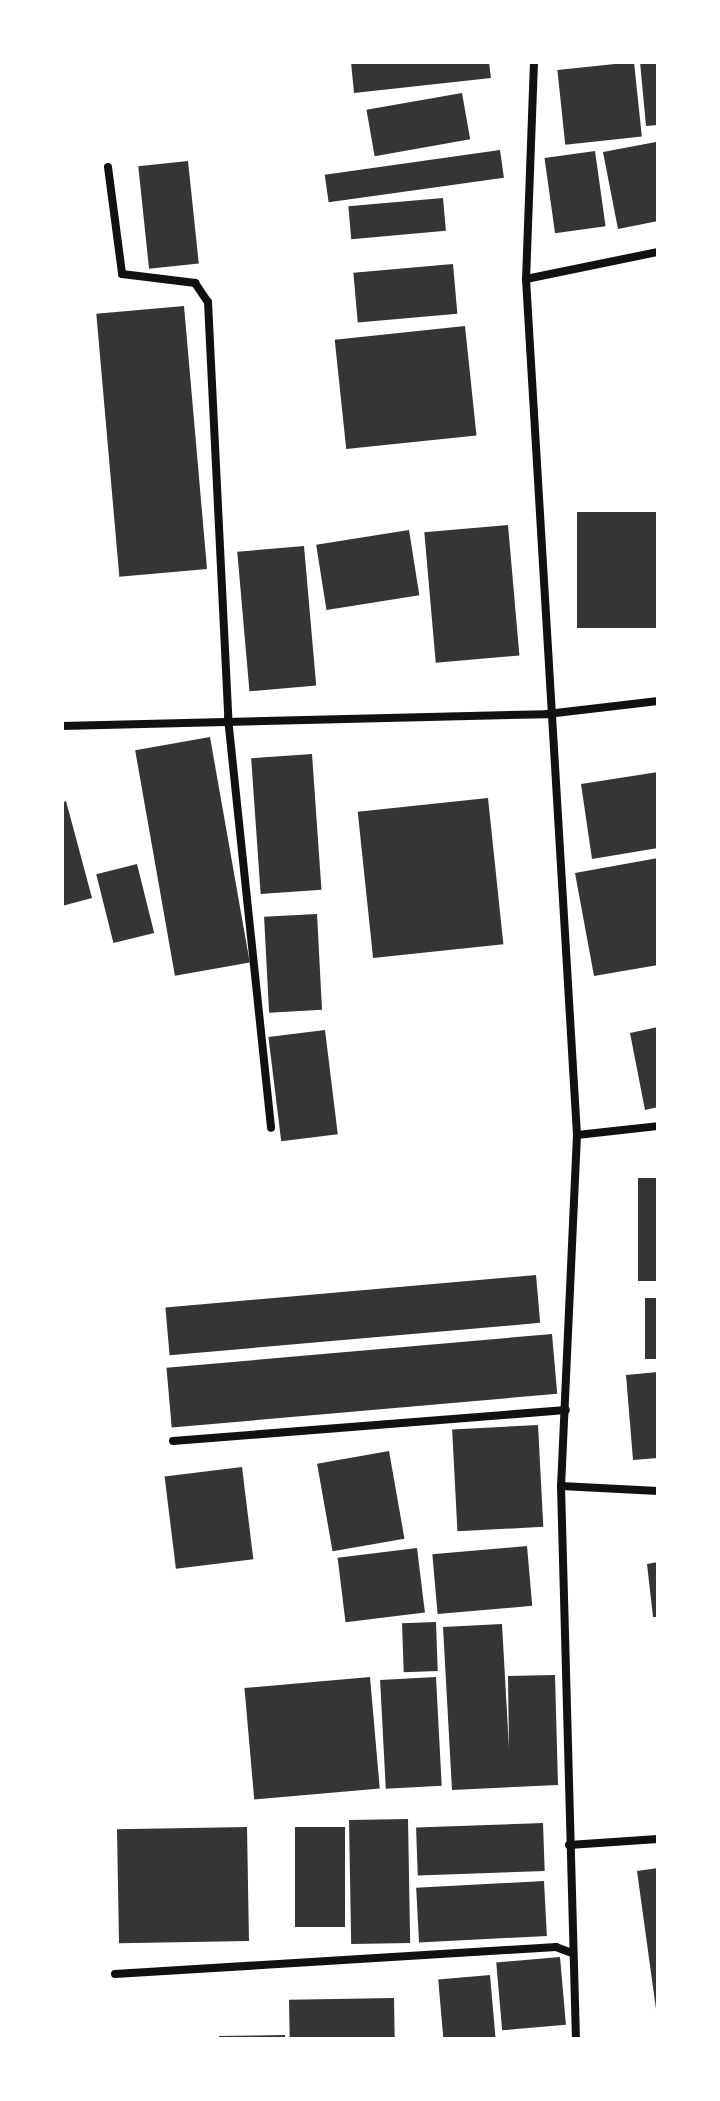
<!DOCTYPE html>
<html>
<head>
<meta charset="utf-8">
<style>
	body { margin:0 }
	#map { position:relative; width:720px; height:2101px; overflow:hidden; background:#fff; font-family:Bitter,serif }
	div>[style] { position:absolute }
	.building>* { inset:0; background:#353535; transform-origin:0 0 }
	.minor>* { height:8px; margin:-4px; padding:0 4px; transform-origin:4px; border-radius:4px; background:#111 }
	span { translate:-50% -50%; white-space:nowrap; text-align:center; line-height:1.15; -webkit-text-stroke:7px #fff; paint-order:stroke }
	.frame { position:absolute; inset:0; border:64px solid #fff; pointer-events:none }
</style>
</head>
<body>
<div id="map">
	<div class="building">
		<div style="clip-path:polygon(351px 62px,489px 62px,491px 78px,354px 93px)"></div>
		<div style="left:634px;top:62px;width:75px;height:77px;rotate:84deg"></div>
		<div style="clip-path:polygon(640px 62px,658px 62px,658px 125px,646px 126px)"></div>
		<div style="left:462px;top:93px;width:47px;height:97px;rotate:80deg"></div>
		<div style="clip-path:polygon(656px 142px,658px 221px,618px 229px,603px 152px)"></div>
		<div style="left:500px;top:150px;width:28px;height:177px;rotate:82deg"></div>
		<div style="left:595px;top:151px;width:76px;height:51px;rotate:82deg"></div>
		<div style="left:188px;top:161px;width:103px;height:50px;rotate:84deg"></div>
		<div style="left:443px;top:198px;width:33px;height:95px;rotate:85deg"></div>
		<div style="left:453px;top:264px;width:50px;height:100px;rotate:85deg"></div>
		<div style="left:184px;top:306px;width:264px;height:88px;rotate:85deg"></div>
		<div style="left:465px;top:326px;width:110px;height:131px;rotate:84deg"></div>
		<div style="left:658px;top:512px;width:116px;height:81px;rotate:90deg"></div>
		<div style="left:508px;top:525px;width:131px;height:84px;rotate:85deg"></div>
		<div style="left:409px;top:530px;width:66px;height:94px;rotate:81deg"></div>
		<div style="left:304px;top:546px;width:140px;height:67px;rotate:85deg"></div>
		<div style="left:210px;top:737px;width:229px;height:76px;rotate:80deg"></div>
		<div style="left:312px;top:754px;width:136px;height:61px;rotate:86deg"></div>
		<div style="clip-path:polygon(658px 772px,658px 848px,592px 859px,581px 784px)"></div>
		<div style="left:488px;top:798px;width:147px;height:131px;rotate:84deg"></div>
		<div style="clip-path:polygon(66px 801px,92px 898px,62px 906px,62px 803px)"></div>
		<div style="clip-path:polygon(658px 858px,658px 965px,594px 976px,575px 873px)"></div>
		<div style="left:137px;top:864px;width:71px;height:42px;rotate:76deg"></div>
		<div style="left:317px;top:914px;width:96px;height:53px;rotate:87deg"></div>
		<div style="clip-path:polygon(658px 1027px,658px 1107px,645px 1110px,630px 1033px)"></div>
		<div style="left:325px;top:1030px;width:105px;height:57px;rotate:83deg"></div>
		<div style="left:658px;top:1178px;width:103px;height:20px;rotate:90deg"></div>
		<div style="left:536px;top:1275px;width:48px;height:372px;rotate:85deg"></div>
		<div style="left:645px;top:1298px;width:13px;height:61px"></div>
		<div style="left:552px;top:1334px;width:60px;height:387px;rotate:85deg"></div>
		<div style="clip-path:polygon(658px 1372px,658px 1458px,633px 1460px,626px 1375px)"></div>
		<div style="left:538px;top:1425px;width:102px;height:86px;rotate:87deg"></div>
		<div style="left:389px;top:1451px;width:89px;height:73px;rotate:80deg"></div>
		<div style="left:242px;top:1467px;width:93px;height:78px;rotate:83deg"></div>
		<div style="left:527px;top:1546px;width:60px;height:95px;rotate:85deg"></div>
		<div style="left:417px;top:1548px;width:65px;height:80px;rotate:83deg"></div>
		<div style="clip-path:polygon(658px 1562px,658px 1617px,653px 1617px,647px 1564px)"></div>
		<div style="left:436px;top:1622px;width:49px;height:34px;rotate:88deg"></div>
		<div style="clip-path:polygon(502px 1624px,509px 1749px,508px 1676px,555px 1675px,558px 1785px,452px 1790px,443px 1627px)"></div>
		<div style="left:370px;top:1677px;width:112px;height:126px;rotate:85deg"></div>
		<div style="left:436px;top:1677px;width:109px;height:56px;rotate:87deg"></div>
		<div style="left:408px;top:1819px;width:124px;height:59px;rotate:89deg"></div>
		<div style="left:543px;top:1823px;width:48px;height:127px;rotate:88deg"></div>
		<div style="left:247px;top:1827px;width:114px;height:130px;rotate:89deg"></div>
		<div style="left:295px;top:1827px;width:50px;height:100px"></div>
		<div style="clip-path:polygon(658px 1868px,658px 2009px,656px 2009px,637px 1871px)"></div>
		<div style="left:544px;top:1881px;width:55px;height:128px;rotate:87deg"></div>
		<div style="left:560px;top:1957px;width:68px;height:64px;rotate:85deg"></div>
		<div style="left:490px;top:1975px;width:64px;height:52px;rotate:85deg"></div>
		<div style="left:394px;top:1998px;width:41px;height:105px;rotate:89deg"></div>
		<div style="clip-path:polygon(285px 2035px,285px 2039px,219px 2039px,219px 2036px)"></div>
	</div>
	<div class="minor">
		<div style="left:534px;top:62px;width:217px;rotate:92.1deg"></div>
		<div style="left:526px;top:279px;width:858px;rotate:86.59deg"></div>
		<div style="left:577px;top:1135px;width:351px;rotate:92.6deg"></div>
		<div style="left:561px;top:1486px;width:553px;rotate:88.45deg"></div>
		<div style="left:108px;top:167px;width:108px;rotate:82.5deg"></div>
		<div style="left:122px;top:274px;width:74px;rotate:7deg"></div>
		<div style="left:195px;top:283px;width:23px;rotate:56deg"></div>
		<div style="left:208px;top:302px;width:416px;rotate:87.2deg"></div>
		<div style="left:228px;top:718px;width:412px;rotate:84deg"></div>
		<div style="left:526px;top:279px;width:135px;rotate:-11.6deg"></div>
		<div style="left:62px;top:726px;width:485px;rotate:-1.4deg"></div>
		<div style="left:547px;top:714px;width:112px;rotate:-6.7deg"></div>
		<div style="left:577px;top:1135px;width:81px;rotate:-6.3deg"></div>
		<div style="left:173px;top:1441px;width:394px;rotate:-4.5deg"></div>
		<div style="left:561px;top:1486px;width:97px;rotate:3deg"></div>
		<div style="left:569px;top:1845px;width:89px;rotate:-3.9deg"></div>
		<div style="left:115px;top:1974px;width:442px;rotate:-3.5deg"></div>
		<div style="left:556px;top:1947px;width:17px;rotate:21deg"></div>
	</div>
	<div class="frame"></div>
</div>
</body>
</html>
